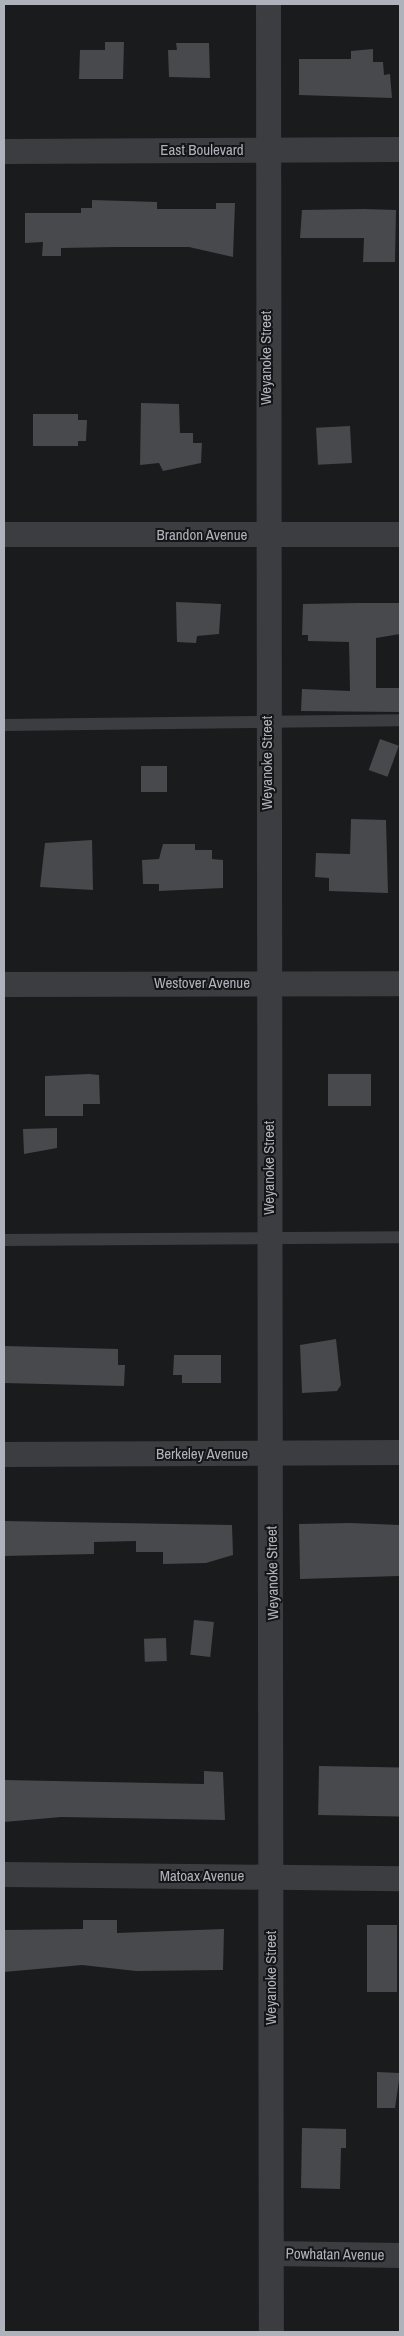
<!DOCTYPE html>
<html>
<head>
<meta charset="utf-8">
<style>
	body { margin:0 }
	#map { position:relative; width:404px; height:2336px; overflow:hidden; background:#1a1b1c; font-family:"Archivo Narrow",sans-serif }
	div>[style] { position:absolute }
	.building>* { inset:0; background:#47494c; transform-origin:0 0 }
	.lane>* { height:12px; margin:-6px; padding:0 6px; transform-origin:6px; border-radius:6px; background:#3b3d41 }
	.street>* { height:25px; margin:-12.5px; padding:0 12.5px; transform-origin:12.5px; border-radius:12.5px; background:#3b3d41 }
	span { translate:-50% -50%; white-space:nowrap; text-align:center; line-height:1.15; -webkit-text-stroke:4px #151517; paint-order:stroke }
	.street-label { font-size:15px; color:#aeb3bb }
	.frame { position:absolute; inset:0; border:5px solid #aeb3bb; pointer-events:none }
</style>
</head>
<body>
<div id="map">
	<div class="building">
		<div style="clip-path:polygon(105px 42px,124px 42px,123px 79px,79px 79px,80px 50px,105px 50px)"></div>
		<div style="clip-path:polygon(176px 43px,209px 43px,210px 78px,169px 77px,168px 50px,177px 50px)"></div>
		<div style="clip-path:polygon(373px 49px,373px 62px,383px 62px,384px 75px,390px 74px,392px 98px,299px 95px,299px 59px,351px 59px,351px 51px)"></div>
		<div style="clip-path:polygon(92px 200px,157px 202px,157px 209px,216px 209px,216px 203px,235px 203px,233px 257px,189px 247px,116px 247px,61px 248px,61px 256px,42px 256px,43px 242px,25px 243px,25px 213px,81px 213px,81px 208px,92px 208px)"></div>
		<div style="clip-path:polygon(364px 209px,396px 210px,395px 262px,363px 262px,364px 238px,300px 238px,302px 210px)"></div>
		<div style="clip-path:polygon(141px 403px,179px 404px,180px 433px,193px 433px,193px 443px,202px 443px,201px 463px,163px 471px,159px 463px,140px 465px)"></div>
		<div style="clip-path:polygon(33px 414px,78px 414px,78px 420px,87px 420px,86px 441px,78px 441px,78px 446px,33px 446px)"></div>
		<div style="left:350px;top:426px;width:37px;height:34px;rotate:87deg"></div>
		<div style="clip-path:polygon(176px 602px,221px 604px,219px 634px,197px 636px,196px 643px,177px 642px)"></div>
		<div style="clip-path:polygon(358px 603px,400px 603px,400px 634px,376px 638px,376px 688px,400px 688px,400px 712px,301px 711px,302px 689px,350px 691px,349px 642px,308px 641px,308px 635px,302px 635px,303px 604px)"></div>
		<div style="left:380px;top:739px;width:20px;height:33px;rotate:20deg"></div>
		<div style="left:141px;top:766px;width:26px;height:26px"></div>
		<div style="clip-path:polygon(351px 819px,386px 820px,388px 893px,329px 891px,329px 878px,315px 877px,316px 853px,350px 854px)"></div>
		<div style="clip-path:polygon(92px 840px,93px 890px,40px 887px,45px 843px)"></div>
		<div style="clip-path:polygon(163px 844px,195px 844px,195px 850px,212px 850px,212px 859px,223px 860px,223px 888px,159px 891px,159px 884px,143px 884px,142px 860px,159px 859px)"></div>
		<div style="clip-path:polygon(89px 1074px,99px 1075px,100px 1104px,83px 1104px,83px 1116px,45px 1116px,45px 1076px)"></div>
		<div style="left:371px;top:1074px;width:32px;height:43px;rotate:90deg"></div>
		<div style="clip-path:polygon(57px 1128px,57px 1148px,24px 1154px,23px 1129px)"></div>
		<div style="clip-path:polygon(336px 1339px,341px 1385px,337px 1391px,302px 1393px,300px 1345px)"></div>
		<div style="clip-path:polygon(4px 1346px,118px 1349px,118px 1365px,125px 1365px,124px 1386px,4px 1383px)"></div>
		<div style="clip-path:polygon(174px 1355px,221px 1355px,221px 1383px,182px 1383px,182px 1375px,173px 1375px)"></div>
		<div style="clip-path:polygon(4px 1521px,232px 1525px,233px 1555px,206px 1563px,163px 1564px,163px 1552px,136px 1552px,136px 1541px,94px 1542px,94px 1554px,4px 1556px)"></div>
		<div style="clip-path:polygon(350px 1523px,400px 1525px,399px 1576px,300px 1579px,299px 1524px)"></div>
		<div style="left:194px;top:1620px;width:20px;height:35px;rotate:6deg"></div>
		<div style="left:166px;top:1638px;width:23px;height:22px;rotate:88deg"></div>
		<div style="left:319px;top:1766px;width:81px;height:49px;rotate:1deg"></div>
		<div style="clip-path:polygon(204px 1771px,223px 1772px,225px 1820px,61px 1817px,4px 1822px,4px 1780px,204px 1784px)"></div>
		<div style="clip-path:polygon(83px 1920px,117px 1920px,117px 1933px,224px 1929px,223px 1970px,136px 1971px,82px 1965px,4px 1972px,4px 1930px,83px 1929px)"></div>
		<div style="left:367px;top:1925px;width:30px;height:67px"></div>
		<div style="clip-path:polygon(377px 2072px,400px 2073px,395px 2108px,377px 2108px)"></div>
		<div style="clip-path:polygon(302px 2128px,346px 2129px,346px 2148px,341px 2148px,340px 2189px,301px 2188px)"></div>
	</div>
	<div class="lane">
		<div style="left:4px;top:725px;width:396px;rotate:-0.7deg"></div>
		<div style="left:4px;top:1240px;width:396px;rotate:-0.4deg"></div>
	</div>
	<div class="street">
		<div style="left:268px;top:4px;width:2328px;rotate:89.93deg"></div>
		<div style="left:4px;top:151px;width:396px;rotate:-0.3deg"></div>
		<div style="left:4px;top:534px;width:396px"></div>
		<div style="left:4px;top:984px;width:396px;rotate:-0.1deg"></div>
		<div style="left:4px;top:1454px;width:396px;rotate:-0.3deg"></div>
		<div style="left:4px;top:1874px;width:396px;rotate:0.6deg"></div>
		<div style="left:271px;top:2253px;width:129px;rotate:0.9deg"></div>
	</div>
	<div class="street-label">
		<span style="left:202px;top:150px">East Boulevard</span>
		<span style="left:266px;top:358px;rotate:-90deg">Weyanoke Street</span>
		<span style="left:202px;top:535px">Brandon Avenue</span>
		<span style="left:267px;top:763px;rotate:-90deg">Weyanoke Street</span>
		<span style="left:202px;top:983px">Westover Avenue</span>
		<span style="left:269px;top:1168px;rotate:-90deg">Weyanoke Street</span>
		<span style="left:202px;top:1454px">Berkeley Avenue</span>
		<span style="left:272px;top:1573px;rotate:-91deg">Weyanoke Street</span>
		<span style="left:202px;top:1876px">Matoax Avenue</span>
		<span style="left:271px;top:1978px;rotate:-90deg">Weyanoke Street</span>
		<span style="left:335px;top:2254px;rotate:1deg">Powhatan Avenue</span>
	</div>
	<div class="frame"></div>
</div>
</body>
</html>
